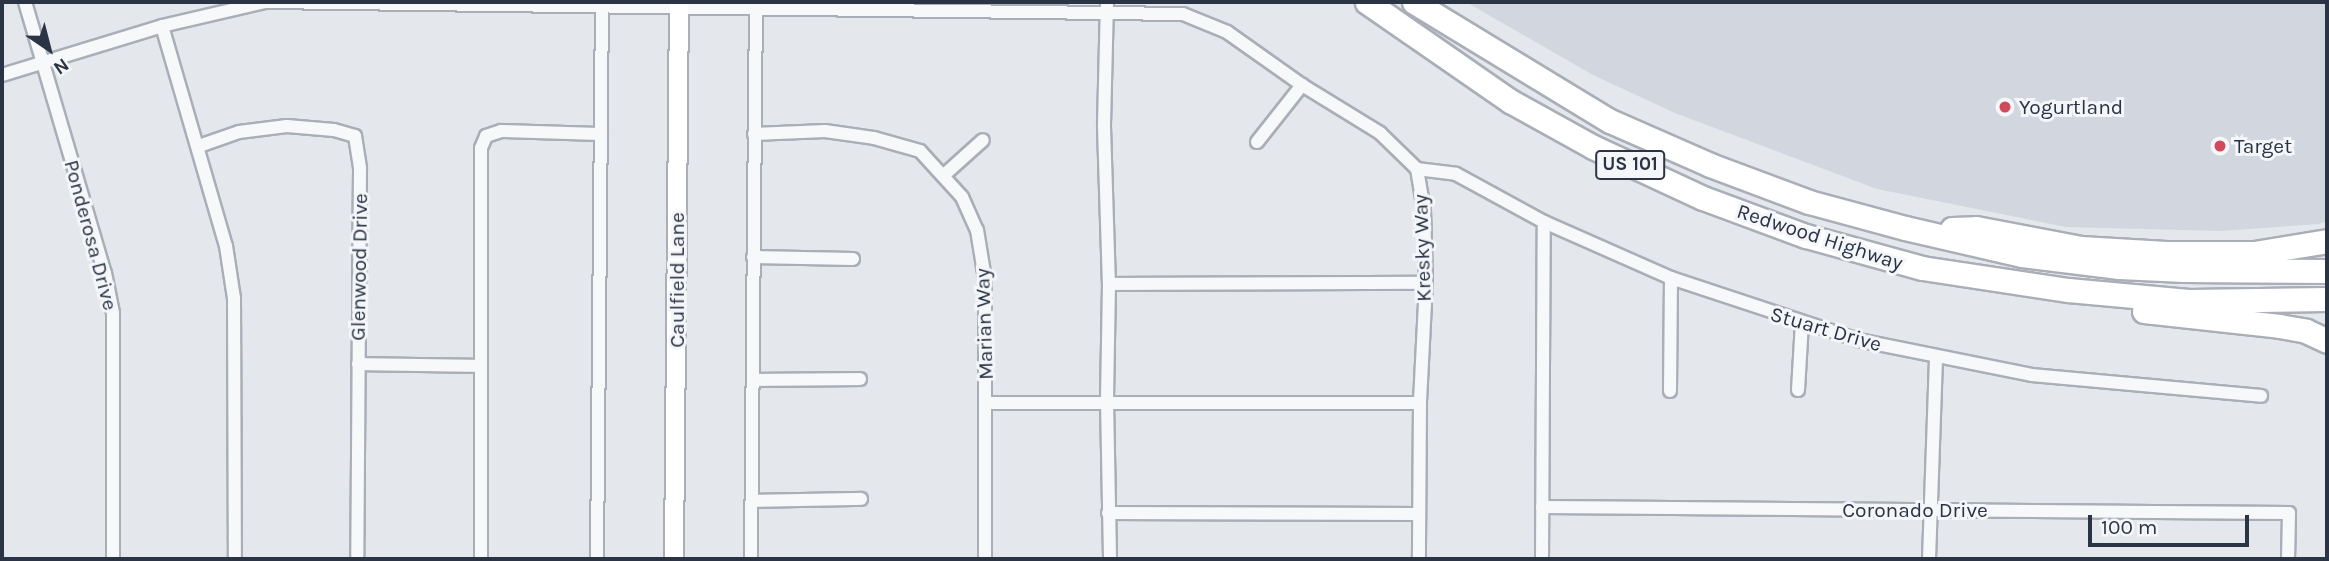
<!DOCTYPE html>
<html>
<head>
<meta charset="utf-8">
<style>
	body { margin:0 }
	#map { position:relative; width:2329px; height:561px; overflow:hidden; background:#e4e7ec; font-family:Karla,sans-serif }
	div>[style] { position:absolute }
	.built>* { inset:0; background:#d2d6de }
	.roads { filter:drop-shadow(2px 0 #a9aeb7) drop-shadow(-2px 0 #a9aeb7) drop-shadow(0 2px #a9aeb7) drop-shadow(0 -2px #a9aeb7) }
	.street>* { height:12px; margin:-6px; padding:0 6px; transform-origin:6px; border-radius:6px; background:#f7f8fa }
	.secondary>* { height:18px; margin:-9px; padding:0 9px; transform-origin:9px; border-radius:9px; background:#fff }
	.highway>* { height:23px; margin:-11.5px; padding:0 11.5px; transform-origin:11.5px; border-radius:11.5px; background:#fff }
	.dots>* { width:19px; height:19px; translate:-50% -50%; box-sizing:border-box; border:4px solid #f4f6f9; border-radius:50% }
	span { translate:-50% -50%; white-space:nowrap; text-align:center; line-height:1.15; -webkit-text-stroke:6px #f4f6f9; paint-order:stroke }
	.shield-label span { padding:2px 5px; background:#f4f6f9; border:2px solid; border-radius:5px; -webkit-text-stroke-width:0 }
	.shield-label { font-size:19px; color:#2b3445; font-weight:700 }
	.poi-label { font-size:21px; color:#2b3445 }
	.left { translate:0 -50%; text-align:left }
	.street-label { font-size:21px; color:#2b3445 }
	.frame { position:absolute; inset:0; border:4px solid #2b3445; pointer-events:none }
	.north { position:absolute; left:14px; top:14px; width:70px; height:70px; -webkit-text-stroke:5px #f4f6f9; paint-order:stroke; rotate:145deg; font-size:19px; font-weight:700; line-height:28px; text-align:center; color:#2b3445 }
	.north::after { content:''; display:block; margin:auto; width:24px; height:32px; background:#2b3445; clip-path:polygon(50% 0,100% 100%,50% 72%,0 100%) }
	.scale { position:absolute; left:2088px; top:515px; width:161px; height:32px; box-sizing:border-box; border:4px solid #2b3445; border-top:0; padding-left:9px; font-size:21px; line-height:24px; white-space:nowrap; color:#2b3445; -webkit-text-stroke:5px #f4f6f9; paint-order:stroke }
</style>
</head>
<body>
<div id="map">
	<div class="built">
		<div style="clip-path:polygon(1466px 2px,2327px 2px,2327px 221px,2319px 224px,2220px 231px,2066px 227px,1877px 189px,1675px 113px,1593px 75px)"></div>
	</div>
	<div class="roads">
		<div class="street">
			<div style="left:25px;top:2px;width:283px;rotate:73.6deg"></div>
			<div style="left:105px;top:273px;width:41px;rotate:78.7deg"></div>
			<div style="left:113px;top:313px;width:246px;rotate:90deg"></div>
			<div style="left:1107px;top:2px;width:125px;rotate:91.4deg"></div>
			<div style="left:1104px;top:127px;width:157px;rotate:88.2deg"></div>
			<div style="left:1109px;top:284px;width:117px;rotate:91deg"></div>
			<div style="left:1107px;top:401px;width:158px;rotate:88.9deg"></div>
			<div style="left:162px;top:26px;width:229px;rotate:73.8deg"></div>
			<div style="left:226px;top:246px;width:53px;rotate:81.3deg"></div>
			<div style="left:234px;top:298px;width:261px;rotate:89.8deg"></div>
			<div style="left:2px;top:75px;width:167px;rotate:-17deg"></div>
			<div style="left:162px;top:26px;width:106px;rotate:-13.1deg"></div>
			<div style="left:265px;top:2px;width:918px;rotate:0.75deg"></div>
			<div style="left:1183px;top:14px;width:48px;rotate:22.2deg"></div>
			<div style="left:1227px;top:32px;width:92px;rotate:35.2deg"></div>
			<div style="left:1302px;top:85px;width:92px;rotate:31.6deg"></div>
			<div style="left:1380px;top:133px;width:52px;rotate:44.2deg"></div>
			<div style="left:1417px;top:169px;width:42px;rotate:80.3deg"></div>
			<div style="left:1424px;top:210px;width:73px;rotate:88.4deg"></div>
			<div style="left:1426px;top:283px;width:120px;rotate:92.9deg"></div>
			<div style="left:1420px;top:403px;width:156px;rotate:90.4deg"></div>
			<div style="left:754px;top:134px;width:71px;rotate:-2.4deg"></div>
			<div style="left:825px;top:131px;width:49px;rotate:8.1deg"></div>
			<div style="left:874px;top:138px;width:48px;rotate:15.8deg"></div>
			<div style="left:920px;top:151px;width:62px;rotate:47.6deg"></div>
			<div style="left:962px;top:197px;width:36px;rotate:66deg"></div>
			<div style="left:977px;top:230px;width:50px;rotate:80.7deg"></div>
			<div style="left:985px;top:279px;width:280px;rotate:90deg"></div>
			<div style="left:1257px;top:142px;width:73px;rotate:-51.7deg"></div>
			<div style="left:199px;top:146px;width:42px;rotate:-19.3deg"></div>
			<div style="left:239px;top:132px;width:48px;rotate:-7.1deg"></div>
			<div style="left:287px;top:126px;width:47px;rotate:4.9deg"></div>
			<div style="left:334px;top:130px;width:22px;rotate:16deg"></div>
			<div style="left:355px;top:136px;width:33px;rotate:81deg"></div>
			<div style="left:360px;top:169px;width:390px;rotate:90.4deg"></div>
			<div style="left:1417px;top:169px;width:39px;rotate:7deg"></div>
			<div style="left:1456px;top:174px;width:100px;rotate:28.6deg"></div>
			<div style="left:1544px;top:222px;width:139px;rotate:23.8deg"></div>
			<div style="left:1671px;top:278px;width:197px;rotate:18.3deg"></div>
			<div style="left:1858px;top:340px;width:177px;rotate:11.4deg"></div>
			<div style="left:2032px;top:375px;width:230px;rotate:5.2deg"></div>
			<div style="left:944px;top:175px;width:52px;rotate:-41.9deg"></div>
			<div style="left:753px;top:257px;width:100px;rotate:1.1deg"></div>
			<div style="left:1109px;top:284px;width:317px;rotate:-0.2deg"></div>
			<div style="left:358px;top:364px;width:122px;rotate:0.9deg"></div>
			<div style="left:754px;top:380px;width:106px;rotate:-0.5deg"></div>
			<div style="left:1798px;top:390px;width:67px;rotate:-86.6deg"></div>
			<div style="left:1670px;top:391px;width:113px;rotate:-89.5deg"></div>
			<div style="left:987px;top:403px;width:433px"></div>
			<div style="left:753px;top:501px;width:108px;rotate:-1.1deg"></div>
			<div style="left:1542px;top:507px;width:747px;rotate:0.46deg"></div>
			<div style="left:2289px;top:513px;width:46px;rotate:91.2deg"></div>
			<div style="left:1108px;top:513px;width:310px;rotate:0.2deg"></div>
			<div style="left:481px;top:559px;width:411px;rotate:-90deg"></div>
			<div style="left:481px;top:148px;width:13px;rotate:-67deg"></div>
			<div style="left:486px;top:136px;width:16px;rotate:-18deg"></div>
			<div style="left:501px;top:131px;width:100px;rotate:1.7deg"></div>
			<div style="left:597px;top:559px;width:557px;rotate:-89.49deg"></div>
			<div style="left:751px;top:559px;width:557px;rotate:-89.49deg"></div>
			<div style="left:1542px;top:559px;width:337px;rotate:-89.7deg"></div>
			<div style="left:1929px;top:559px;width:202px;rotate:-88deg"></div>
		</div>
		<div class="secondary">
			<div style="left:674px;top:559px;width:557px;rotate:-89.49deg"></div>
		</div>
		<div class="highway">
			<div style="left:1367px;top:2px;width:174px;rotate:34.7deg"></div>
			<div style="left:1510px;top:101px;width:95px;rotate:29deg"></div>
			<div style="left:1593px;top:147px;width:121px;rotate:24.9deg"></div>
			<div style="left:1703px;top:198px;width:110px;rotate:20.3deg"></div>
			<div style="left:1806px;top:236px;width:120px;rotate:15.4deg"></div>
			<div style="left:1922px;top:268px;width:148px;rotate:8.6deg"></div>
			<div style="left:2068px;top:290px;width:121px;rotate:5.2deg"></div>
			<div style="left:2189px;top:301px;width:138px;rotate:-0.8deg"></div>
			<div style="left:1414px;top:2px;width:229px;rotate:31.3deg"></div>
			<div style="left:1610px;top:121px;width:109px;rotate:23.7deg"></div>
			<div style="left:1710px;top:165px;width:106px;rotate:20.5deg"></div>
			<div style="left:1809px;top:202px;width:99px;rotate:15.2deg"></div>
			<div style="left:1905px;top:228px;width:120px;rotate:13deg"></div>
			<div style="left:2022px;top:255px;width:98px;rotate:7.1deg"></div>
			<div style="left:2119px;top:267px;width:65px;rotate:2.6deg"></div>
			<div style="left:2184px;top:270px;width:143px;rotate:0.4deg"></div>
			<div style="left:1952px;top:229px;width:24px;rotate:-2deg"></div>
			<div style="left:1976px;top:228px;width:107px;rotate:10.8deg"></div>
			<div style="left:2081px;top:248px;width:85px;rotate:3.4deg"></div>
			<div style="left:2166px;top:253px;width:88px"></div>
			<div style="left:2254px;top:253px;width:74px;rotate:-9.3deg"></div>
			<div style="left:2144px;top:311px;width:136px;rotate:6.3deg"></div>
			<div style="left:2279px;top:326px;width:27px;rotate:10deg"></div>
			<div style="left:2306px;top:331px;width:23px;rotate:25deg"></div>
		</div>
	</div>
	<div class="dots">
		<div style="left:2005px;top:107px;background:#d1495b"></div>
		<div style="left:2220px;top:146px;background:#d1495b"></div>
	</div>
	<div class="shield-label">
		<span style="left:1630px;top:165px">US 101</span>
	</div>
	<div class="poi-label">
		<span class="left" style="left:2019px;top:107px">Yogurtland</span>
		<span class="left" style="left:2234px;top:146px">Target</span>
	</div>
	<div class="street-label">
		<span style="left:91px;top:235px;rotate:75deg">Ponderosa Drive</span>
		<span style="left:1820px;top:237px;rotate:18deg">Redwood Highway</span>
		<span style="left:1422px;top:248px;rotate:-92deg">Kresky Way</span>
		<span style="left:359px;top:267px;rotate:-89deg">Glenwood Drive</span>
		<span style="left:677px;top:280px;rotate:-90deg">Caulfield Lane</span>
		<span style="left:984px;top:324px;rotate:-92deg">Marian Way</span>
		<span style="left:1826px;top:329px;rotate:16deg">Stuart Drive</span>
		<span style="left:1915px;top:510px">Coronado Drive</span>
	</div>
	<div class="frame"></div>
	<div class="north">N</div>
	<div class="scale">100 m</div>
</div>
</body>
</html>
